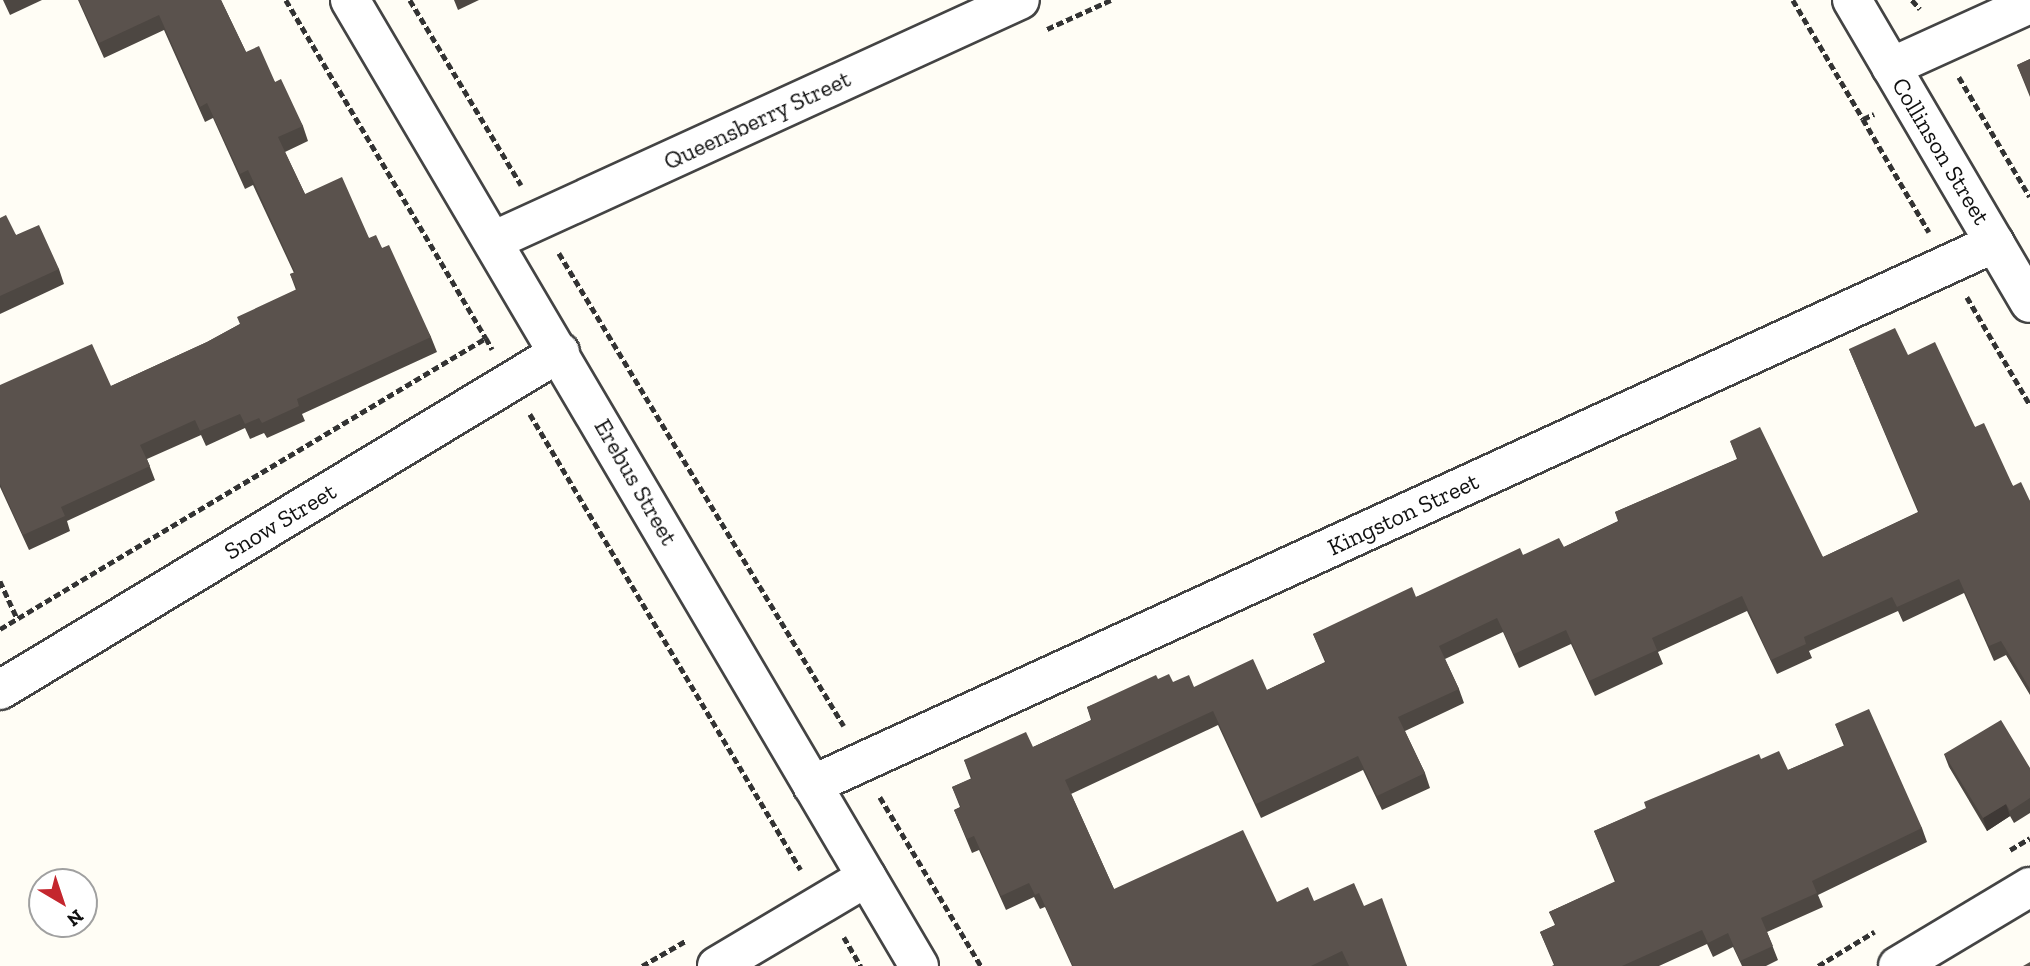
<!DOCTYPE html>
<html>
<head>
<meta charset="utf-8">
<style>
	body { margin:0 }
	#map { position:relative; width:2030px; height:966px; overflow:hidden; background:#fffdf5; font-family:"Zilla Slab",serif }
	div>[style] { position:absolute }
	.path>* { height:4.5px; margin-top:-2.25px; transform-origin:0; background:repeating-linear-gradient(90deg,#333 0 7px,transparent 0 10.5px) }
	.roads { filter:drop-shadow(2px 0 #444) drop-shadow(-2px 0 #444) drop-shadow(0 2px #444) drop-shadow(0 -2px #444) }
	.minor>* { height:38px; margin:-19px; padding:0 19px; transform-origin:19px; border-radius:19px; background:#fff }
	.wall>* { inset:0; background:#4d4742 }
	.shaded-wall>* { inset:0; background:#3f3936 }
	.building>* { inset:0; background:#5a524d }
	span { translate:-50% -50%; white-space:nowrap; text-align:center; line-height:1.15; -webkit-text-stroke:7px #fff; paint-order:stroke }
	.street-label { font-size:24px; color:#111 }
	.north { position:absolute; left:28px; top:868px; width:70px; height:70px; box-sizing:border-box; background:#fff; border:2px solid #a0a0a0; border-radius:50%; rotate:141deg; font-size:19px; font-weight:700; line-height:28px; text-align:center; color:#111 }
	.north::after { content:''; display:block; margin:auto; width:24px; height:32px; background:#c4262e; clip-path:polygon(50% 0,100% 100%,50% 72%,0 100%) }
</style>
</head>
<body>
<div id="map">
	<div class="path">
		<div style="left:286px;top:0;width:393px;rotate:59.4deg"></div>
		<div style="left:410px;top:0;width:216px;rotate:59deg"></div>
		<div style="left:1793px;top:0;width:138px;rotate:59.5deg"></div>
		<div style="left:1863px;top:119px;width:12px;rotate:-24deg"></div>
		<div style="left:1912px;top:0;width:12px;rotate:48deg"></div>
		<div style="left:1047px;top:29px;width:70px;rotate:-24.4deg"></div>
		<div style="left:1959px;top:77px;width:139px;rotate:59.4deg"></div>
		<div style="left:1863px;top:119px;width:131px;rotate:59.7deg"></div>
		<div style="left:559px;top:253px;width:552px;rotate:58.93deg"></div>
		<div style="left:1967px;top:297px;width:125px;rotate:59.7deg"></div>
		<div style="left:530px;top:414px;width:530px;rotate:59.28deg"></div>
		<div style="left:0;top:581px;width:41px;rotate:65.3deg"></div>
		<div style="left:0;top:629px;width:566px;rotate:-30.91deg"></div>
		<div style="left:486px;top:338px;width:13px;rotate:61deg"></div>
		<div style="left:880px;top:797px;width:197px;rotate:59.1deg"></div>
		<div style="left:2010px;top:850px;width:23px;rotate:-31deg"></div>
		<div style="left:844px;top:937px;width:34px;rotate:60deg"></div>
		<div style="left:642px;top:966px;width:52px;rotate:-30deg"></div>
		<div style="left:1818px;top:966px;width:66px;rotate:-31.3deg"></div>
	</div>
	<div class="roads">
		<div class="minor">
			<div style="left:350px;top:0;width:1121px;rotate:59.5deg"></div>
			<div style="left:1852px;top:0;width:351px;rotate:59.6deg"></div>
			<div style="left:1891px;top:67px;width:153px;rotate:-24.4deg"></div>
			<div style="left:495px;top:240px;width:577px;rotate:-24.57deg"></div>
			<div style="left:0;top:690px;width:654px;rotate:-31.11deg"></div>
			<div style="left:812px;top:785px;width:1301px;rotate:-24.62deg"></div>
			<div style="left:717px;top:966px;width:174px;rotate:-30.7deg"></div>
			<div style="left:1898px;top:966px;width:154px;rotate:-30.9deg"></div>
		</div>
	</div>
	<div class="wall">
		<div style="clip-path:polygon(3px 0,42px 0,10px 15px)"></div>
		<div style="clip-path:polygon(78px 0,221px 0,246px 52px,275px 82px,303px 126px,308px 141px,285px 152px,305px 194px,369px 238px,382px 248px,431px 337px,437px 352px,302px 414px,305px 421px,267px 438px,264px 433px,250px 439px,245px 428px,206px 446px,201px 435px,147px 459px,155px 480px,67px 521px,70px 531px,29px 550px,0 487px,0 385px,111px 386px,207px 342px,240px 324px,296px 290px,290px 274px,294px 273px,253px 185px,245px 189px,213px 118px,205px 122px,164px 30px,104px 58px)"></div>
		<div style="clip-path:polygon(454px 0,479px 0,458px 10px)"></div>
		<div style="clip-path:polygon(2030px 59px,2030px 97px,2017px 65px)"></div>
		<div style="clip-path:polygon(0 218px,16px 235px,59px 269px,64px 284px,0 314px)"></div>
		<div style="clip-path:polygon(1849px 349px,1908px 355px,1975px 427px,2013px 486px,2030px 501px,2030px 695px,2006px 655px,1994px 661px,1964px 593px,1903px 622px,1898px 611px,1809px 651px,1812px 658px,1777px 674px,1747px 611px,1658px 652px,1663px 664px,1595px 696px,1571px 644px,1519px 668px,1503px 632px,1445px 659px,1459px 689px,1464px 703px,1405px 731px,1425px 773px,1430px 788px,1382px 810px,1363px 770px,1261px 818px,1218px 725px,1071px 794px,1114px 889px,1277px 902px,1314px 901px,1364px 906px,1407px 966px,1072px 966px,1045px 907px,1040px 909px,1034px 897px,1006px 910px,979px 850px,972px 853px,954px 810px,960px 807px,952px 787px,971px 779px,964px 760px,1033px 747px,1091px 720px,1087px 707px,1158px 679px,1194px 687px,1267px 690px,1325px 662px,1313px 634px,1416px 597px,1523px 555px,1564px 547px,1618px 521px,1615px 512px,1737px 459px,1730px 441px,1823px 557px,1918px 512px)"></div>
		<div style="clip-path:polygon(1835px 724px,1922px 828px,1927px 842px,1818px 895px,1823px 907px,1767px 932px,1778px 960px,1766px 966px,1742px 966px,1733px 947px,1713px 957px,1707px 944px,1659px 966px,1552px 966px,1554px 965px,1540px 932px,1555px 925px,1549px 912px,1615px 882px,1594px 831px,1761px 759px,1788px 770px,1844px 746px)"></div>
		<div style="clip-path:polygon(1944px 754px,2030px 768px,2030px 813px,2014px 823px,2010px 816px,1987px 831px,1949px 767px)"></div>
	</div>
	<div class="shaded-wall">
		<div style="clip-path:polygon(2006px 804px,2010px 816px,1987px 831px,1983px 818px)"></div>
	</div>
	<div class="building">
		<div style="clip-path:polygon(79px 0,221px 0,246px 52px,259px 46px,275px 82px,281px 79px,303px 126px,278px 137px,305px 194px,342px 177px,369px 238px,376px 235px,382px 248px,389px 245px,431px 337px,297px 399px,299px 406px,262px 423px,259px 418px,245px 424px,240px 414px,200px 431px,195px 420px,140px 445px,150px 466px,61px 507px,65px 516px,23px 535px,0 484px,0 385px,92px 344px,111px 386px,207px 342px,240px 324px,237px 317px,297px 289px,290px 274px,295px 272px,248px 170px,240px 174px,207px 103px,200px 107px,159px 15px,99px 43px)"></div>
		<div style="clip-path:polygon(2030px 59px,2030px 94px,2017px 65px)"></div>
		<div style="clip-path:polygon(6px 215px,16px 235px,39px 225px,59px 269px,0 296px,0 218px)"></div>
		<div style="clip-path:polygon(1895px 328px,1908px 355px,1935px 342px,1975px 427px,1984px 423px,2013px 486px,2021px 482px,2030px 501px,2030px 689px,2001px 641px,1989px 646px,1959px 579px,1897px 607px,1892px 597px,1804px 637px,1806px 644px,1771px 660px,1742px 596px,1652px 638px,1657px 650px,1589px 681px,1566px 630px,1514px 654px,1497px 618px,1439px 646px,1459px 689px,1398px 717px,1425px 773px,1377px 796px,1358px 756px,1256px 804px,1213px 711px,1065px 780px,1114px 889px,1243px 830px,1277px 902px,1308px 887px,1314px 901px,1354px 883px,1364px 906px,1382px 898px,1407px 966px,1349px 966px,1342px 951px,1311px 966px,1073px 966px,1039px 893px,1035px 895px,1029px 883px,1001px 896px,974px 836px,967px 839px,954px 810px,961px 807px,952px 787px,972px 778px,964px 760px,1026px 732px,1033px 747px,1092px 720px,1087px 707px,1156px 675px,1158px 679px,1169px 674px,1173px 682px,1189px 675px,1194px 687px,1253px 659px,1267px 690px,1326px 662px,1313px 634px,1412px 587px,1416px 597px,1520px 548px,1523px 555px,1559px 538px,1564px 547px,1619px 521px,1615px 512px,1738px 459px,1730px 441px,1760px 427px,1823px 557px,1919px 512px,1849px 349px)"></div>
		<div style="clip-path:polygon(1869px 709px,1922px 828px,1812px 881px,1817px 893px,1761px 918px,1773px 946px,1740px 961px,1728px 933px,1708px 943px,1702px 930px,1622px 966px,1552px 966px,1555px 965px,1540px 932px,1556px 925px,1549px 912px,1616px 881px,1594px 831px,1646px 808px,1644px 802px,1759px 754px,1761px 759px,1779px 751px,1788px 770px,1845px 745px,1835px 724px)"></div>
		<div style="clip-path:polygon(2001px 720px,2030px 768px,2030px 798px,2010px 811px,2006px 804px,1983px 818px,1944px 754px)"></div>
		<div style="clip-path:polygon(2030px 962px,2030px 966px,2023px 966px)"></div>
	</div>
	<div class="street-label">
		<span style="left:757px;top:120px;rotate:-25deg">Queensberry Street</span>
		<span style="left:1941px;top:151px;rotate:59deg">Collinson Street</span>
		<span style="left:636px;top:482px;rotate:60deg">Erebus Street</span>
		<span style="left:1403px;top:514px;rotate:-25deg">Kingston Street</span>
		<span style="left:280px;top:521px;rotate:-31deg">Snow Street</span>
	</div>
	<div class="north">N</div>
</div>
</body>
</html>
